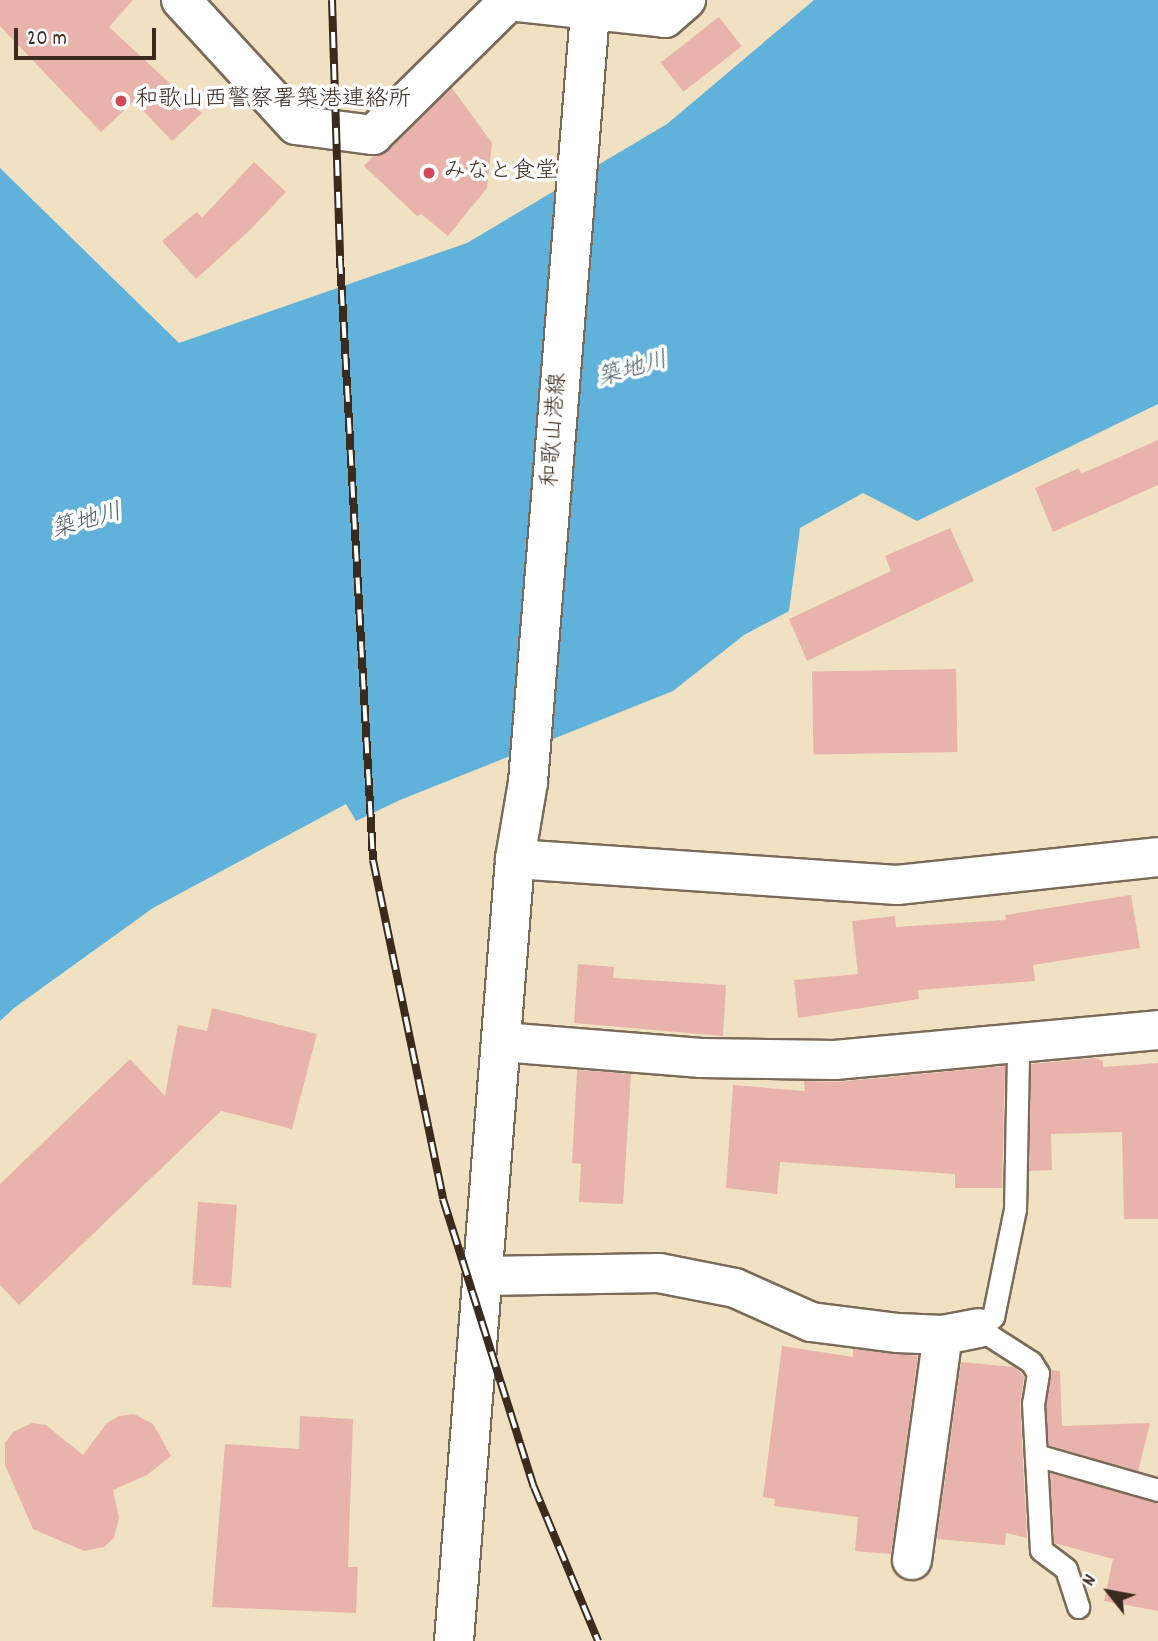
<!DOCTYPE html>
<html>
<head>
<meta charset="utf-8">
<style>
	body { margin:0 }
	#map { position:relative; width:1158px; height:1641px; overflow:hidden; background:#f0e1c3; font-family:Dekko,"Klee One",sans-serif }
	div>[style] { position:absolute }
	.water>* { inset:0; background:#60b2db }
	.building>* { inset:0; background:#e8b3ab; transform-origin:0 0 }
	.roads { filter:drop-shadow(2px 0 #7a6a58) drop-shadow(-2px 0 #7a6a58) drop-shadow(0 2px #7a6a58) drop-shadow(0 -2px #7a6a58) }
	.service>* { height:21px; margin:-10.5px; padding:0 10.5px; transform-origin:10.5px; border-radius:10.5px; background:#fff }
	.minor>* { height:38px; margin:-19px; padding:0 19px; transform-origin:19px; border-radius:19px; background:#fff }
	.tertiary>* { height:38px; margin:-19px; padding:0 19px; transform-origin:19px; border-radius:19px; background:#fff }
	.primary>* { height:38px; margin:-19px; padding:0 19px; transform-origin:19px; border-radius:19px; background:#fff }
	.rail>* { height:8px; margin-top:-4px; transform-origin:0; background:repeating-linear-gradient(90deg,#fff 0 16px,#3b2a1e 0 32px); box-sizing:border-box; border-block:2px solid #3b2a1e }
	.dots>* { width:19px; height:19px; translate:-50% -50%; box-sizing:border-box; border:4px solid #fff; border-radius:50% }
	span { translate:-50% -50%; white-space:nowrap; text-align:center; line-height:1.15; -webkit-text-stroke:7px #fff; paint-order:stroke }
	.poi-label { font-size:23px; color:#3b2a1e }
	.left { translate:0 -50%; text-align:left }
	.street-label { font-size:23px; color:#3b2a1e }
	.water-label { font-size:24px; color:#4a606a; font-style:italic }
	.north { position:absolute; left:1074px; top:1557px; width:70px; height:70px; -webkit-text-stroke:5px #fff; paint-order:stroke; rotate:301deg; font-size:19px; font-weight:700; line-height:28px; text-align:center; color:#3b2a1e }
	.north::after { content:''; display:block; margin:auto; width:24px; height:32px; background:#3b2a1e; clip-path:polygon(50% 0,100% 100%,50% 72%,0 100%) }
	.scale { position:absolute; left:14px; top:28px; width:142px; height:32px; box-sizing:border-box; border:4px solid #3b2a1e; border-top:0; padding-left:9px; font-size:21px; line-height:24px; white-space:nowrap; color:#3b2a1e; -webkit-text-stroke:5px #fff; paint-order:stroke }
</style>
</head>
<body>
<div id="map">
	<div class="water">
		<div style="clip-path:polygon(814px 0,1158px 0,1158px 404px,917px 521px,863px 493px,800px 528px,789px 611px,744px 635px,673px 691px,400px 800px,356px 821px,346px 804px,153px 908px,14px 1008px,0 1021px,0 168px,179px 343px,467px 243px,667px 124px)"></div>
	</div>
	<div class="building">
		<div style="clip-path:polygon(0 0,133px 0,109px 27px,202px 113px,172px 141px,134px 101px,101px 132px,0 26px)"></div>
		<div style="left:719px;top:17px;width:37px;height:74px;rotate:52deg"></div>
		<div style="clip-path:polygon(452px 88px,492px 143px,487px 188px,448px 236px,421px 214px,417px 216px,364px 166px,372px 157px,388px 151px)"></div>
		<div style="clip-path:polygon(254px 162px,286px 192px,250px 230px,196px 279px,162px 241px,197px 212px,202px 218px)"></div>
		<div style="clip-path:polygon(1158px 440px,1158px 485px,1053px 532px,1035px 488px,1079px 468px,1081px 474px)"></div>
		<div style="clip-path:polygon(950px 528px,974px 581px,807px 661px,789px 619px,891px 571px,885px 556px)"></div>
		<div style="left:956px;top:669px;width:83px;height:144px;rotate:89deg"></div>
		<div style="clip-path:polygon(1131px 895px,1140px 948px,1033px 965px,1035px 981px,918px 990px,919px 999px,798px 1018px,794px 980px,858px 974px,852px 921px,895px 916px,896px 927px,1006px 920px,1005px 915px)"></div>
		<div style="clip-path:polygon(578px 964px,614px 967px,613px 978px,726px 985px,723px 1036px,574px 1023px)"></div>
		<div style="clip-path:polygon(212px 1008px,317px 1034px,292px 1129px,221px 1111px,19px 1305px,0 1285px,0 1184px,130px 1059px,165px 1096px,178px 1025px,207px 1031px)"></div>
		<div style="clip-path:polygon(1095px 1058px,1103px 1061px,1103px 1067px,1158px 1063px,1158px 1219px,1124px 1219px,1122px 1132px,1051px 1134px,1052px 1170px,1029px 1171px,1031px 1064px)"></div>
		<div style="clip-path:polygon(1005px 1066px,1002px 1188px,955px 1188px,955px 1174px,780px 1162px,777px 1194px,726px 1188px,733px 1085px,805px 1091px,804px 1081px,837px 1082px)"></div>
		<div style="clip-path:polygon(577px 1070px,631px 1074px,623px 1204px,579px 1202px,581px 1164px,572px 1163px)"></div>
		<div style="left:198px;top:1202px;width:39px;height:83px;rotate:4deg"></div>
		<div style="clip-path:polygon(782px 1346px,853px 1357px,853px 1349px,918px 1356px,891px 1554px,855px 1551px,858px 1517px,774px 1506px,775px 1499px,763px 1497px)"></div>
		<div style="clip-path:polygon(961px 1362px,1014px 1367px,1024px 1376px,1020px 1404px,1027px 1538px,1006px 1533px,1005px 1545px,937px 1539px)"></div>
		<div style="clip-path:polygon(1050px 1370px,1060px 1371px,1062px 1426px,1150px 1423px,1138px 1471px,1048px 1445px,1046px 1404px)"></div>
		<div style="clip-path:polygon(134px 1414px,153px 1424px,171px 1456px,147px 1475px,113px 1490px,119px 1518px,114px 1538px,104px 1547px,84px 1551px,33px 1529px,5px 1465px,5px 1443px,13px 1432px,32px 1423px,46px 1425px,83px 1455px,107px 1423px,119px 1416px)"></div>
		<div style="clip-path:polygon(300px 1416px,353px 1419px,348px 1567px,358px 1567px,356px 1613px,212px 1607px,225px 1444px,299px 1449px)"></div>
		<div style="clip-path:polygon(1050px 1473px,1158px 1503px,1158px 1611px,1104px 1601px,1113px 1559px,1054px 1543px)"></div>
	</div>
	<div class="roads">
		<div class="service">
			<div style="left:1021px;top:1043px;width:11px;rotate:105deg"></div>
			<div style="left:1018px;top:1054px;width:155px;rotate:91.1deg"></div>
			<div style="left:1015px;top:1209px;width:110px;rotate:101.5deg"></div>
			<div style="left:993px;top:1317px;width:19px;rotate:144deg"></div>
			<div style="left:978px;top:1328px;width:63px;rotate:32.7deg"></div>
			<div style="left:1031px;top:1362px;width:13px;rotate:58deg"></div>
			<div style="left:1038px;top:1373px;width:30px;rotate:99deg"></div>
			<div style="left:1033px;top:1403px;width:147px;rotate:86.9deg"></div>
			<div style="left:1041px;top:1550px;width:31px;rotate:37deg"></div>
			<div style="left:1066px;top:1569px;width:40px;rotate:72deg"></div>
			<div style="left:1036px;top:1455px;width:127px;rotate:16deg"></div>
		</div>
		<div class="minor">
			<div style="left:181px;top:0;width:170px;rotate:47.4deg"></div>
			<div style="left:296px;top:125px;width:78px;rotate:7.4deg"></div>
			<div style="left:373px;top:135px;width:191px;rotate:-44.6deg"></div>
			<div style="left:509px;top:1px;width:157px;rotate:6.2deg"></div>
			<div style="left:665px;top:18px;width:28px;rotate:-41deg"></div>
			<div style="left:502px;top:1042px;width:200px;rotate:4.6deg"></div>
			<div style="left:701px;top:1058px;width:134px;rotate:0.9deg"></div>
			<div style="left:835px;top:1060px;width:324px;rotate:-5.3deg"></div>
			<div style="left:484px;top:1276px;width:175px;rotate:-1deg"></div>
			<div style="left:659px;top:1273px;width:77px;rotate:11.2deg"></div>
			<div style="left:735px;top:1288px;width:83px;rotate:24.1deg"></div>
			<div style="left:811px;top:1322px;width:88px;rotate:7.2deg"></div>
			<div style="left:898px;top:1333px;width:45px;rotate:2.5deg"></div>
			<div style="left:943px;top:1335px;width:36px;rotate:-11deg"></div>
			<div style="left:912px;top:1560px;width:227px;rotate:-82.2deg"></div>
		</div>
		<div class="tertiary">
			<div style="left:454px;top:1641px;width:784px;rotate:-85.54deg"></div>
			<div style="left:515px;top:859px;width:383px;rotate:3.9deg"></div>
			<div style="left:897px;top:885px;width:262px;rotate:-6.1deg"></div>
		</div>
		<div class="primary">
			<div style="left:515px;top:859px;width:78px;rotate:-80.4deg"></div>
			<div style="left:528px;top:782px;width:785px;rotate:-85.39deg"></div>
		</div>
	</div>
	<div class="rail">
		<div style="left:332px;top:0;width:258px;rotate:88.2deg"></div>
		<div style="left:340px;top:258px;width:603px;rotate:86.86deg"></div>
		<div style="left:373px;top:860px;width:346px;rotate:78.3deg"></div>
		<div style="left:443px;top:1199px;width:302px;rotate:72.5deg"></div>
		<div style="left:534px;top:1487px;width:167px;rotate:67.4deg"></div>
	</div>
	<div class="dots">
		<div style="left:121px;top:101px;background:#d1495b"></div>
		<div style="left:429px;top:173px;background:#d1495b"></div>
	</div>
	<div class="poi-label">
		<span class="left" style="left:135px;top:101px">和歌山西警察署築港連絡所</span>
		<span class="left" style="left:443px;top:173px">みなと食堂</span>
	</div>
	<div class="street-label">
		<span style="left:556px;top:430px;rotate:-86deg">和歌山港線</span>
	</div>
	<div class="water-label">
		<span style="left:633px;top:371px;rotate:-16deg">築地川</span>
		<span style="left:87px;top:523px;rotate:-16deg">築地川</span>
	</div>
	<div class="north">N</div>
	<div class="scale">20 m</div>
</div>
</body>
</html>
